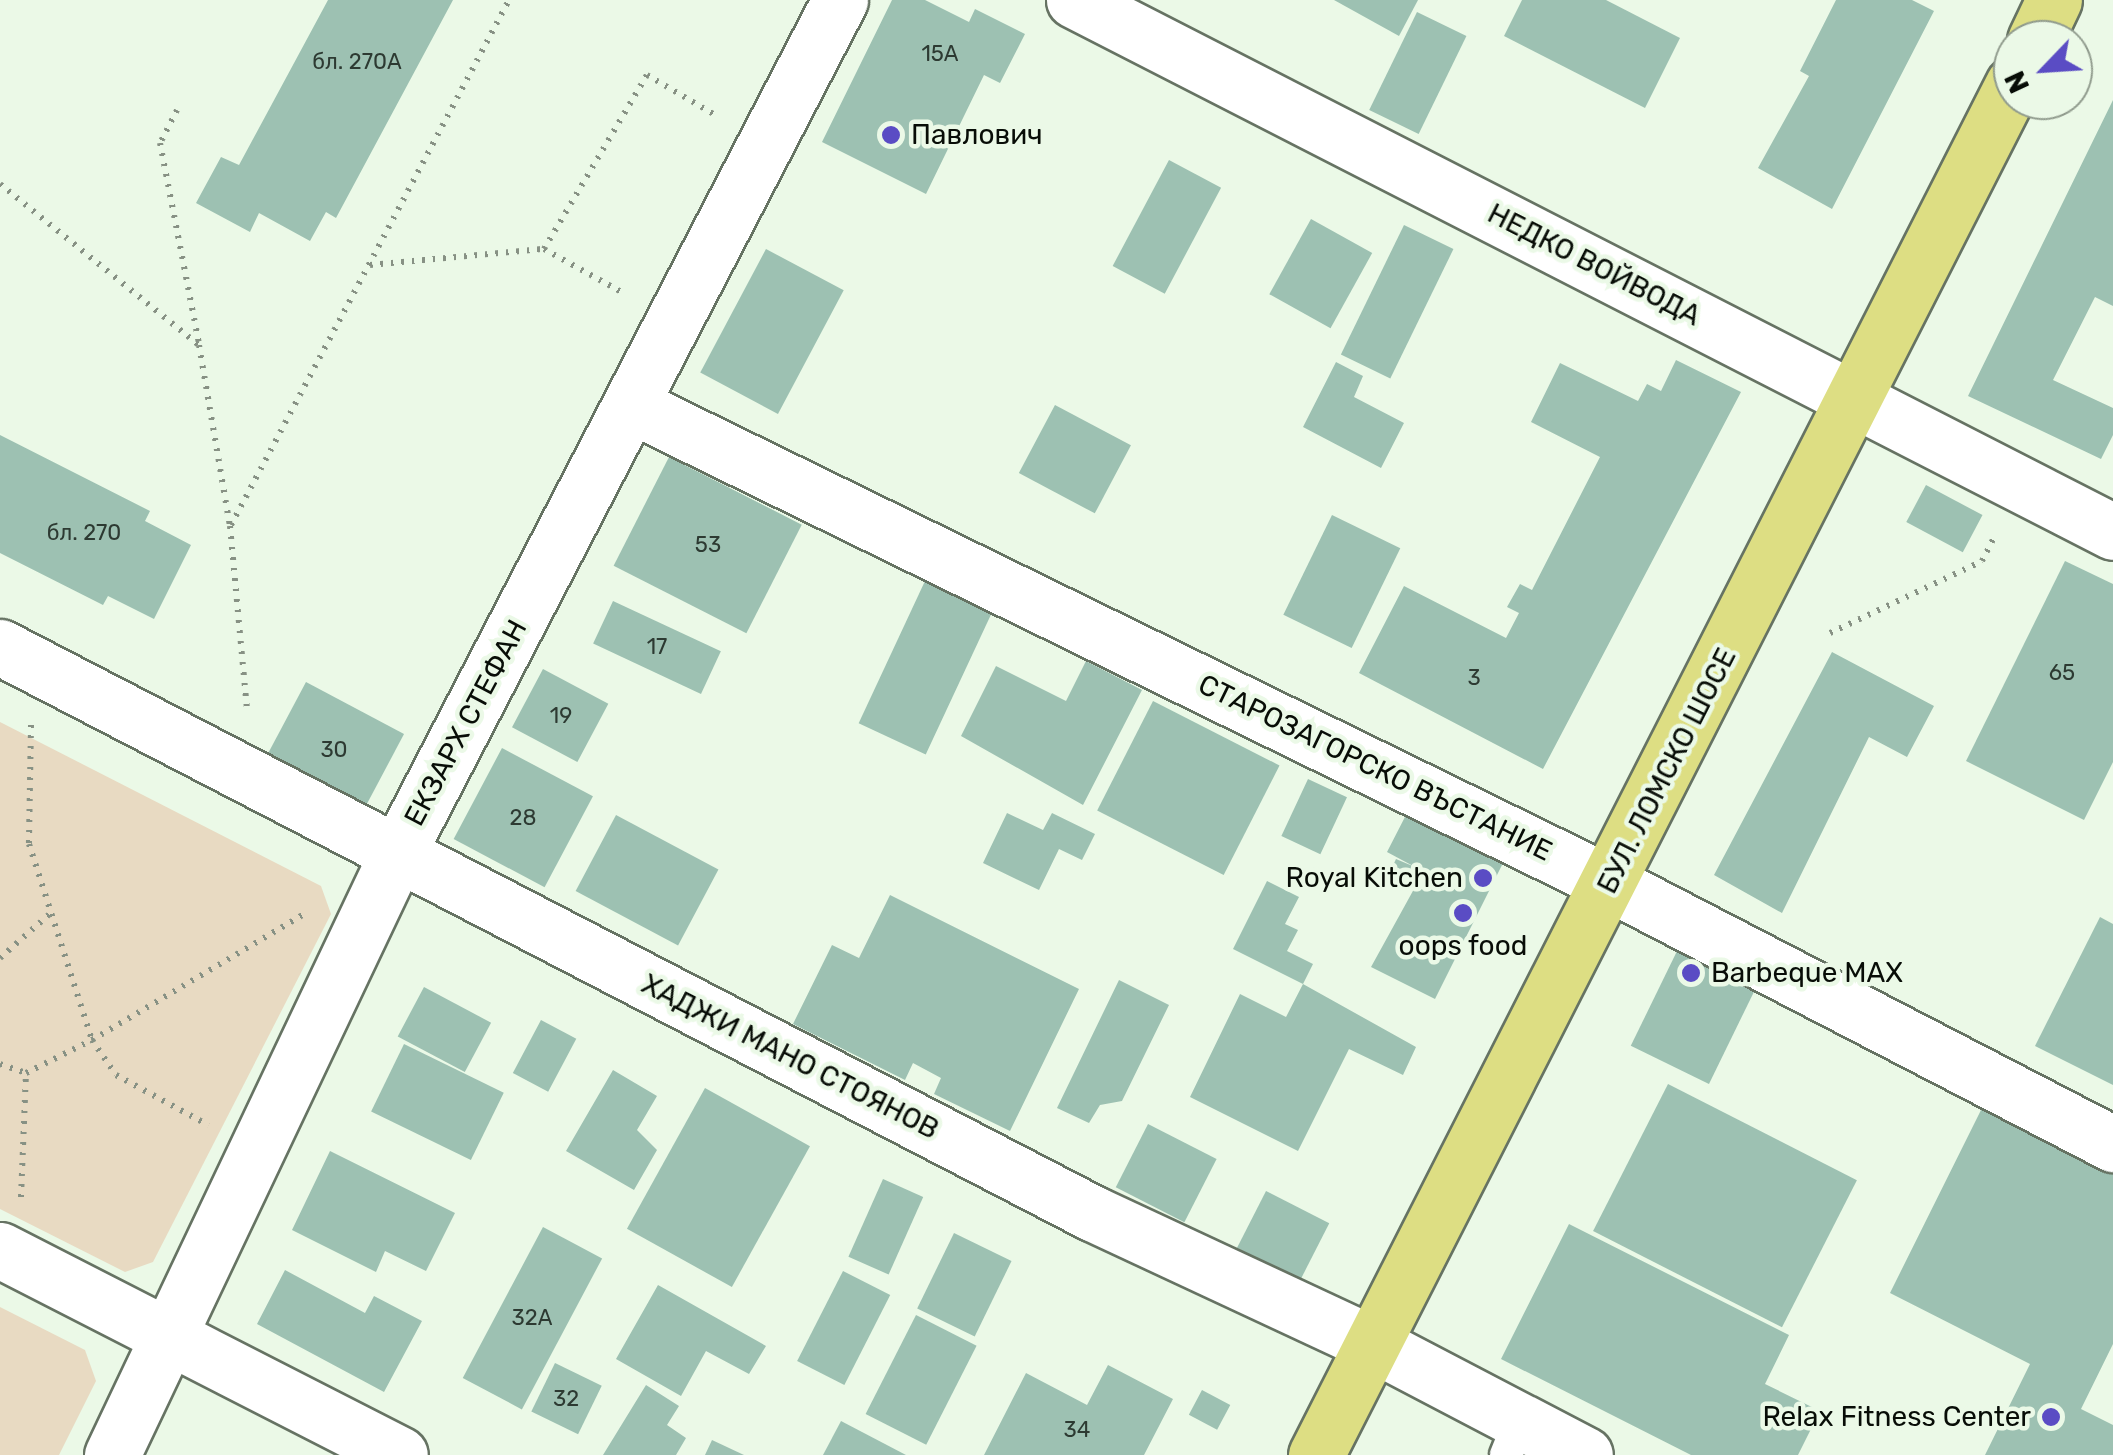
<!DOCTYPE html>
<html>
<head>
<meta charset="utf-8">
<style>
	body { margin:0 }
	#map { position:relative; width:2113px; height:1455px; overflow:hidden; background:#ebf9e7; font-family:Rubik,sans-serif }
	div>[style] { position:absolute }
	.green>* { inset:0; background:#e8dac2 }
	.building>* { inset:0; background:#9dc1b2; transform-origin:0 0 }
	.path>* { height:6px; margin-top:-3px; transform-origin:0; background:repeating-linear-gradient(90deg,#879184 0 2.5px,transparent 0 10.5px) }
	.roads { filter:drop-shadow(2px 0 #667363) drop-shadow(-2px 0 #667363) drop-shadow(0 2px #667363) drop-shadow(0 -2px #667363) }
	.service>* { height:32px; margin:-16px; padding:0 16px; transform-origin:16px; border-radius:16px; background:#fff }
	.minor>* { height:55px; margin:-27.5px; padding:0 27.5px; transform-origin:27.5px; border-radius:27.5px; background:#fff }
	.primary>* { height:55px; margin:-27.5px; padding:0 27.5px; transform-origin:27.5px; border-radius:27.5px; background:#ddde83 }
	.dots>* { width:28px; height:28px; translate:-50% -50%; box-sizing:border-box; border:5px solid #ebf9e7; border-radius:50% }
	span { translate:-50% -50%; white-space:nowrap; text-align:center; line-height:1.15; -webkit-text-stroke:9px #ebf9e7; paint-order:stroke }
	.number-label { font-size:22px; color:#2d3a32 }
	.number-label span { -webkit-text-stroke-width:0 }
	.poi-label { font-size:28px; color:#080d07 }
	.left { translate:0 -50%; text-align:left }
	.right { translate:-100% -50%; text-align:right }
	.street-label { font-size:28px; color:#080d07 }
	.north { position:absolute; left:1993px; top:20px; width:100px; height:100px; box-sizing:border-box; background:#ebf9e7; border:2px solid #909b8d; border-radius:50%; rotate:245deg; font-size:28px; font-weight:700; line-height:40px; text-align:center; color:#080d07 }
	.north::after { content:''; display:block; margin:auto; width:35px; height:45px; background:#5a4cc4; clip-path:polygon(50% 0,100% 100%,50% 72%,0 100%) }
</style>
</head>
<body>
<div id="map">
	<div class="green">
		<div style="clip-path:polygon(0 722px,321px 886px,331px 914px,153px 1262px,125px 1272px,0 1209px)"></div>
		<div style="clip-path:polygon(0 1307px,85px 1350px,96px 1381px,59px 1455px,0 1455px)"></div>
	</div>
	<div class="building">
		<div style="clip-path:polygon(328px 0,453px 0,336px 218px,326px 212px,310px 241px,259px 213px,250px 232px,196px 203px,221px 157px,239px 165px)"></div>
		<div style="clip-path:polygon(892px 0,925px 0,969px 22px,975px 9px,1025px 34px,1000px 83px,984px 75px,926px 194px,822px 142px)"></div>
		<div style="clip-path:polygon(1334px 0,1418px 0,1399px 36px)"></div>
		<div style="clip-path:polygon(1522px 0,1606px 0,1680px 38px,1645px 108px,1504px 36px)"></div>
		<div style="clip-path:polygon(1836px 0,1912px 0,1934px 11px,1832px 209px,1758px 168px,1809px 76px,1800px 71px)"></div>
		<div style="left:1417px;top:12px;width:55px;height:109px;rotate:26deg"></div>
		<div style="clip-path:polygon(2113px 100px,2113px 306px,2095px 297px,2053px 380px,2113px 408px,2113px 435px,2101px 459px,1968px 396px)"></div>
		<div style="left:1169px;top:160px;width:59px;height:120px;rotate:28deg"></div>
		<div style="left:1311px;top:219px;width:70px;height:86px;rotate:29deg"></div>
		<div style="left:1404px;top:225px;width:55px;height:144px;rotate:26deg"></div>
		<div style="left:766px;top:249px;width:88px;height:140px;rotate:28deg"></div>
		<div style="clip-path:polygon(1676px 360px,1741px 392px,1543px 769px,1359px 673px,1404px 586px,1506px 638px,1519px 613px,1507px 607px,1520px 584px,1532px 590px,1600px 457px,1531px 422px,1560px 363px,1638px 401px,1647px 384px,1661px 391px)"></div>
		<div style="clip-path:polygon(1336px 362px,1363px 376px,1354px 397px,1404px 423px,1381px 468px,1303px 427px)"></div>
		<div style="left:1055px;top:405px;width:86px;height:77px;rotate:28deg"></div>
		<div style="clip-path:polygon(0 435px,150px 511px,145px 521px,191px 545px,154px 619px,108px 596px,103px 605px,0 553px)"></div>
		<div style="left:669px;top:457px;width:149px;height:122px;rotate:27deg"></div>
		<div style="left:1926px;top:485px;width:64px;height:42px;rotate:28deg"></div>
		<div style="left:1332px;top:515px;width:76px;height:111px;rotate:26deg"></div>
		<div style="clip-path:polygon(2065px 561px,2113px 584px,2113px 762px,2084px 820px,1966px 761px)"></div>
		<div style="left:925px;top:581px;width:74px;height:157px;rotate:25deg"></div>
		<div style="left:613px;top:601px;width:119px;height:47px;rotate:25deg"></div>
		<div style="clip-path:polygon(1832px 652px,1934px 706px,1907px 757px,1869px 737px,1782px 913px,1714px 875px)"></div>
		<div style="clip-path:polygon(1086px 661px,1142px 690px,1083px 805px,961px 736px,996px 666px,1066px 701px)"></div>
		<div style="left:543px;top:669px;width:74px;height:66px;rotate:28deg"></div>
		<div style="left:306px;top:682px;width:111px;height:95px;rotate:28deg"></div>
		<div style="left:1153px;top:701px;width:142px;height:123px;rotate:27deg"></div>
		<div style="left:502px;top:748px;width:103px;height:103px;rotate:28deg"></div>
		<div style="left:1308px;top:779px;width:43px;height:63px;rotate:25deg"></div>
		<div style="clip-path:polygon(1007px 813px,1043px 830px,1052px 813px,1095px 834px,1082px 860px,1059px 849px,1039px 890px,983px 863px)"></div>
		<div style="clip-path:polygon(1407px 813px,1504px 861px,1435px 999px,1371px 967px,1414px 889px,1388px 876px,1396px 859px,1415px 867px,1387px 852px)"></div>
		<div style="left:616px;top:815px;width:116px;height:86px;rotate:28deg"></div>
		<div style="clip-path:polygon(1267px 881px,1299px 897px,1285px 924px,1298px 930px,1287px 951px,1313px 964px,1303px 984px,1416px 1047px,1403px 1075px,1349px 1049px,1298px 1151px,1190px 1097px,1240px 994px,1286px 1017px,1303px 984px,1233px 949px)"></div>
		<div style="clip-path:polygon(890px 895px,1079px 989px,1010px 1131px,934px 1094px,941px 1078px,913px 1063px,905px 1080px,793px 1024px,832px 945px,859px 958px)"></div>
		<div style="clip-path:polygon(2100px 917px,2113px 924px,2113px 1085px,2035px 1046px)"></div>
		<div style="left:1679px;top:947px;width:87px;height:110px;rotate:26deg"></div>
		<div style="clip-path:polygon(1119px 980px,1169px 1005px,1122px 1101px,1100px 1105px,1089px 1123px,1057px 1108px)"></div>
		<div style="left:424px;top:987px;width:76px;height:56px;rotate:28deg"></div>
		<div style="left:541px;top:1020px;width:40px;height:60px;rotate:28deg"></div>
		<div style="left:404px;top:1044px;width:111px;height:75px;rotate:26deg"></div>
		<div style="clip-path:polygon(613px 1070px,657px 1096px,637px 1130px,657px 1150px,634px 1190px,566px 1151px)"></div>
		<div style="left:1668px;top:1084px;width:212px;height:165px;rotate:27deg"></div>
		<div style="left:705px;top:1088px;width:120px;height:161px;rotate:29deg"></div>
		<div style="clip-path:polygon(1985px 1102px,2113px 1166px,2113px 1344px,2081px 1409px,2113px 1425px,2113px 1455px,1985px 1455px,2030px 1364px,1890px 1293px)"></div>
		<div style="left:1148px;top:1124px;width:77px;height:71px;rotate:27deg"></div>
		<div style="clip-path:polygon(330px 1151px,455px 1213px,426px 1271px,385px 1251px,376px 1272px,292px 1230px)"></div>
		<div style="left:883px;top:1179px;width:44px;height:85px;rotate:24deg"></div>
		<div style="left:1266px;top:1191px;width:71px;height:64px;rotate:27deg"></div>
		<div style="clip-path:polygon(1569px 1224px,1789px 1335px,1765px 1384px,1820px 1411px,1798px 1455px,1691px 1455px,1501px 1359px)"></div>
		<div style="left:543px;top:1227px;width:67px;height:171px;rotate:28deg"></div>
		<div style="left:954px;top:1233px;width:64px;height:84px;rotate:26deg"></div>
		<div style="clip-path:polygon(285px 1270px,365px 1313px,374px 1296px,422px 1321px,384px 1392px,257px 1324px)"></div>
		<div style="left:843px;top:1271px;width:53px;height:101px;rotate:27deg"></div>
		<div style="clip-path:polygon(658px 1285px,766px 1346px,749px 1374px,706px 1351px,681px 1396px,616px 1359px)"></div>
		<div style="left:916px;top:1315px;width:68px;height:111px;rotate:27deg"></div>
		<div style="left:555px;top:1363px;width:52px;height:54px;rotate:26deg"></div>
		<div style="clip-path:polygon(1108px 1365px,1173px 1399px,1144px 1455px,984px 1455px,1026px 1373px,1087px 1405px)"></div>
		<div style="clip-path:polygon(646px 1385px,679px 1406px,667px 1425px,686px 1438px,676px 1455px,603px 1455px)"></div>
		<div style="left:1202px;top:1390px;width:32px;height:28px;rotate:28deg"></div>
		<div style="clip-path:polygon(841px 1421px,906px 1455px,823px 1455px)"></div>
		<div style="clip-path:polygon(712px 1440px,744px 1455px,705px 1455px)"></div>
	</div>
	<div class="path">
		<div style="left:177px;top:110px;width:37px;rotate:117deg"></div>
		<div style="left:160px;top:143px;width:205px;rotate:79deg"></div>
		<div style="left:0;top:184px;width:256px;rotate:39deg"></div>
		<div style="left:199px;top:345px;width:184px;rotate:80.3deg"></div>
		<div style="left:230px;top:526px;width:184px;rotate:84.7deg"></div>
		<div style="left:544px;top:249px;width:202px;rotate:-59.4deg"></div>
		<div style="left:647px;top:75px;width:81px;rotate:30.4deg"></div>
		<div style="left:370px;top:265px;width:175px;rotate:-5.3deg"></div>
		<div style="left:544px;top:249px;width:93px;rotate:29.1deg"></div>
		<div style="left:231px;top:525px;width:594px;rotate:-62.1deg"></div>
		<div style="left:1830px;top:633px;width:168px;rotate:-25.3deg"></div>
		<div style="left:1982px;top:561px;width:30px;rotate:-63deg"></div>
		<div style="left:31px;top:725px;width:119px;rotate:91deg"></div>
		<div style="left:29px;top:844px;width:206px;rotate:72.2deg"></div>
		<div style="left:92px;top:1040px;width:42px;rotate:55.6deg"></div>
		<div style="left:116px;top:1075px;width:105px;rotate:28.5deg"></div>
		<div style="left:0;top:958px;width:72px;rotate:-41.6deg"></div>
		<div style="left:0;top:1064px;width:28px;rotate:19deg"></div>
		<div style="left:26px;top:1073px;width:74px;rotate:-26.6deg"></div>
		<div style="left:92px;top:1040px;width:247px;rotate:-30.7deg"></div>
		<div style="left:21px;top:1197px;width:124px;rotate:-87.7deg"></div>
	</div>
	<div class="roads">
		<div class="service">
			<div style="left:1506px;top:1455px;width:37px;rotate:-68deg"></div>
		</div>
		<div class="minor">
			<div style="left:1074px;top:0;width:1167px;rotate:27.11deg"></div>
			<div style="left:631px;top:405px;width:1089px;rotate:26.05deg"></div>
			<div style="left:1609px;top:883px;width:568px;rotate:27.38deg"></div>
			<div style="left:0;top:647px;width:1230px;rotate:27.4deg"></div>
			<div style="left:1092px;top:1213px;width:310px;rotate:25deg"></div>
			<div style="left:1373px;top:1344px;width:239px;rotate:27.6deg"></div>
			<div style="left:0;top:1250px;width:449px;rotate:27.1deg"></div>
			<div style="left:112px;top:1455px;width:665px;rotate:-64.63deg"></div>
			<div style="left:397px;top:854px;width:962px;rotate:-62.58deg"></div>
		</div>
		<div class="primary">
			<div style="left:2035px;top:40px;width:44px;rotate:-64.6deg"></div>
			<div style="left:1316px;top:1455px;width:1538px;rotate:-63.05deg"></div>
		</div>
	</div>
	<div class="dots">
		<div style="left:891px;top:135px;background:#5a4cc4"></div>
		<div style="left:1483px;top:878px;background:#5a4cc4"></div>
		<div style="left:1463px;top:913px;background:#5a4cc4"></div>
		<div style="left:1691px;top:973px;background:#5a4cc4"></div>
		<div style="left:2051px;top:1417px;background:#5a4cc4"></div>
	</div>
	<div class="number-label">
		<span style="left:940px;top:54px">15A</span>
		<span style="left:357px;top:62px">бл. 270А</span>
		<span style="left:84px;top:533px">бл. 270</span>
		<span style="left:708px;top:545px">53</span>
		<span style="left:657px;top:647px">17</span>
		<span style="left:2062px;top:673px">65</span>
		<span style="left:1474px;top:678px">3</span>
		<span style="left:561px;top:716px">19</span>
		<span style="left:334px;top:750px">30</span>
		<span style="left:523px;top:818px">28</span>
		<span style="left:532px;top:1318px">32А</span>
		<span style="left:566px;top:1399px">32</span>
		<span style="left:1077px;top:1430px">34</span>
	</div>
	<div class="poi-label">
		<span class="left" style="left:911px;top:135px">Павлович</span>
		<span class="right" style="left:1463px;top:878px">Royal Kitchen</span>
		<span style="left:1463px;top:946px">oops food</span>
		<span class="left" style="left:1711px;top:973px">Barbeque MAX</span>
		<span class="right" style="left:2031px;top:1417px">Relax Fitness Center</span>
	</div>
	<div class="street-label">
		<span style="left:1594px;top:265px;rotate:27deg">НЕДКО ВОЙВОДА</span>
		<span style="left:466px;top:723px;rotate:-62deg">ЕКЗАРХ СТЕФАН</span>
		<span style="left:1375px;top:768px;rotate:26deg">СТАРОЗАГОРСКО ВЪСТАНИЕ</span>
		<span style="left:1667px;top:771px;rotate:-63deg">БУЛ. ЛОМСКО ШОСЕ</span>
		<span style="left:790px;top:1057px;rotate:27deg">ХАДЖИ МАНО СТОЯНОВ</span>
	</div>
	<div class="north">N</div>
</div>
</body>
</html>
